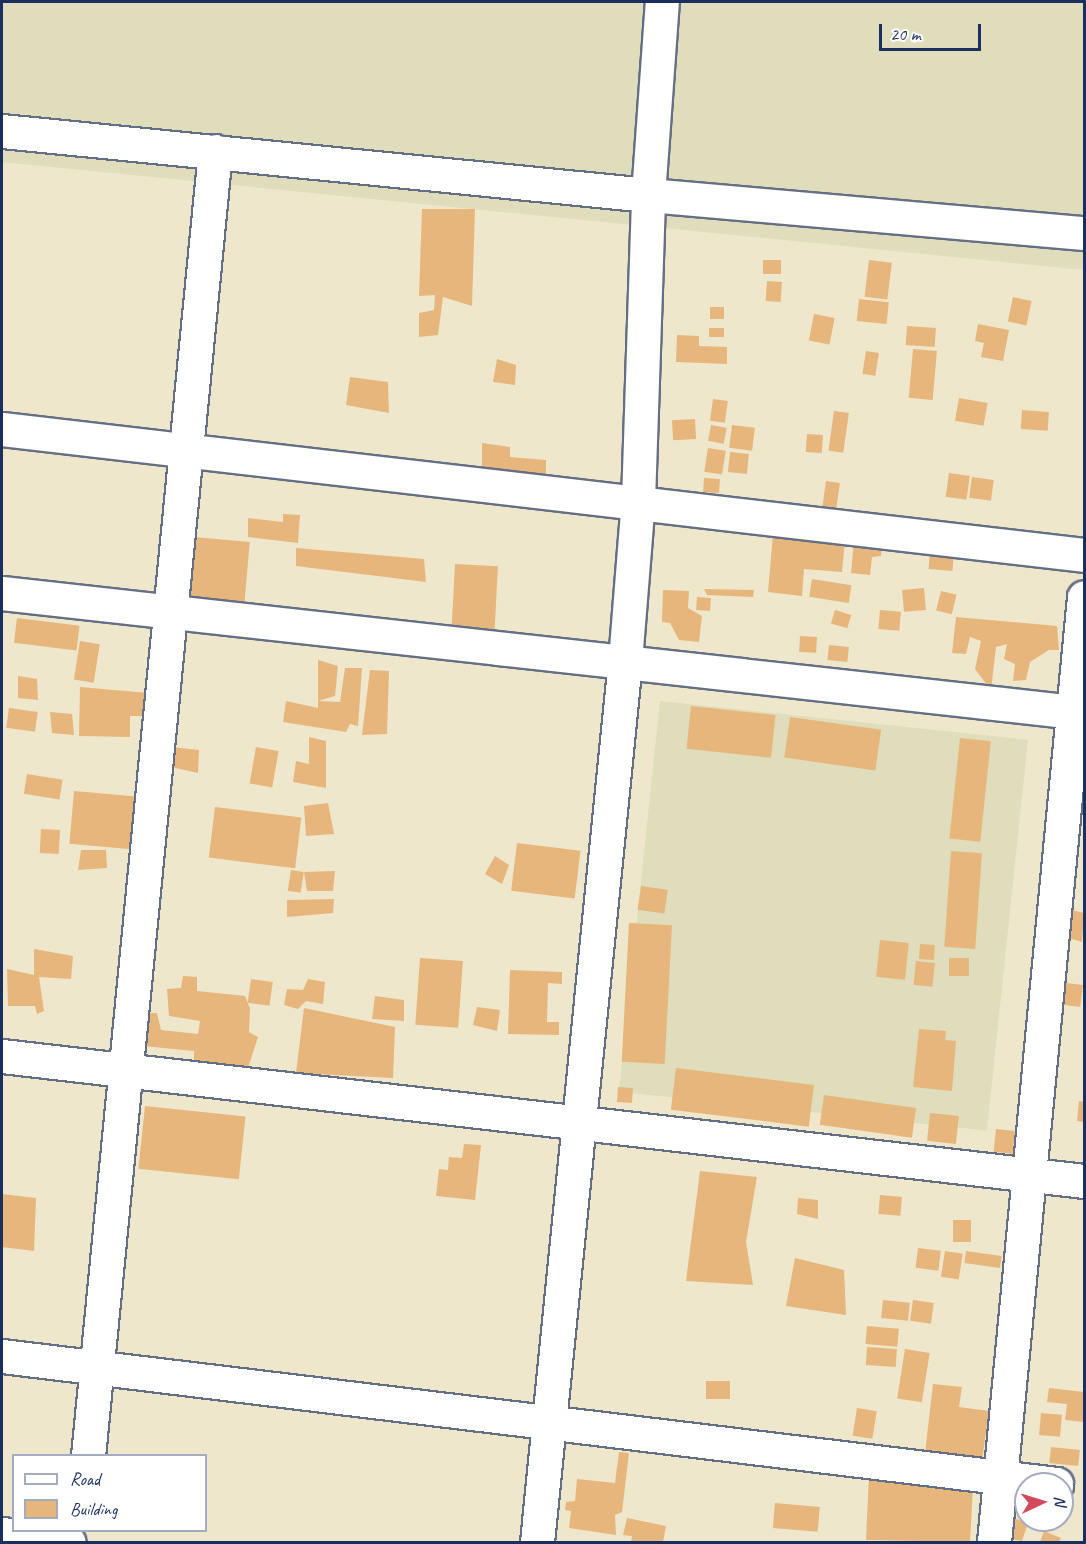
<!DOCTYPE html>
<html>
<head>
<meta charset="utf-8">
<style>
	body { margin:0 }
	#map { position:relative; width:1086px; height:1544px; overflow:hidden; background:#eee7cc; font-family:Caveat,sans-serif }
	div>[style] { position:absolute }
	.built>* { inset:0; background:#dfddbb; transform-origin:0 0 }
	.building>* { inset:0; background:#e7b67c; transform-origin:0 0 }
	.roads { filter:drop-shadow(2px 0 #656f84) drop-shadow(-2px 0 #656f84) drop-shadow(0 2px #656f84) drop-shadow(0 -2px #656f84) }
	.minor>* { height:33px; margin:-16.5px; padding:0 16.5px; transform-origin:16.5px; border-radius:16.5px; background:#fff }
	span { translate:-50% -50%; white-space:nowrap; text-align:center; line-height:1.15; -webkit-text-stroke:4.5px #fff; paint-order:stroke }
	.frame { position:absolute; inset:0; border:3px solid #1b2f5e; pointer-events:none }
	.legend { position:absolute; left:12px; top:1454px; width:195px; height:78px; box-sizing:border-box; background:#fff; border:2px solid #a4acbf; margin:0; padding:8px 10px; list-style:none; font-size:18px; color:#1b2f5e }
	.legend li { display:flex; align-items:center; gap:12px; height:30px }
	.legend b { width:30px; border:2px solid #a4acbf }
	.north { position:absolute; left:1014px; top:1472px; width:60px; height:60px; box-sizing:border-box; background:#fff; border:2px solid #a4acbf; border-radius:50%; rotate:86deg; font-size:16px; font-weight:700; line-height:24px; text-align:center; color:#1b2f5e }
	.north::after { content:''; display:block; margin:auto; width:21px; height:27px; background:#d1495b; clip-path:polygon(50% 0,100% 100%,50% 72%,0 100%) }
	.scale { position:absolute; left:879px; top:24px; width:102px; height:27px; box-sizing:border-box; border:3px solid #1b2f5e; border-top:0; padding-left:8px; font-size:18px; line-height:21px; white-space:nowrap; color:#1b2f5e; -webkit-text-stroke:4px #fff; paint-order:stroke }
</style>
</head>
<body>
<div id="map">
	<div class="built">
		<div style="clip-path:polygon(2px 2px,1084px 2px,1084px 270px,2px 162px)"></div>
		<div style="left:660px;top:701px;width:370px;height:393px;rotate:6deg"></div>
	</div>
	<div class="building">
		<div style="clip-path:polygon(422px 209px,475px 209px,472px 306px,443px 297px,438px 335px,419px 337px,419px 313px,434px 310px,435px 295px,419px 296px)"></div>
		<div style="left:763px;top:260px;width:18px;height:14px"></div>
		<div style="left:869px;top:260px;width:23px;height:37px;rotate:7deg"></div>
		<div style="left:767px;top:281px;width:15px;height:20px;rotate:4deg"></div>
		<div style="left:1013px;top:297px;width:19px;height:25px;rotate:12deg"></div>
		<div style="left:859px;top:299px;width:30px;height:22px;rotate:6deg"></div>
		<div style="left:710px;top:307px;width:14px;height:12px"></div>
		<div style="left:814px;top:314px;width:21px;height:27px;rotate:11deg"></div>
		<div style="clip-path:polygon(978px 324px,1009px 330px,1003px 361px,981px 357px,984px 343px,975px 341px)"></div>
		<div style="left:907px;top:326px;width:29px;height:19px;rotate:4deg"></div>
		<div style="left:709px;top:328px;width:15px;height:9px"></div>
		<div style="clip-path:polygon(677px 335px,699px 336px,699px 346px,727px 347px,727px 364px,676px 362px)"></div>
		<div style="left:913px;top:349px;width:24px;height:49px;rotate:5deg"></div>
		<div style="left:866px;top:351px;width:13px;height:23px;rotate:9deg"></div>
		<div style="clip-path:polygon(497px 359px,516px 365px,515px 385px,493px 382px)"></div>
		<div style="clip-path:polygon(350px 377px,388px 382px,389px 413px,346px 405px)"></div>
		<div style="left:959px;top:398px;width:29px;height:23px;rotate:10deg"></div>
		<div style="left:713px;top:399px;width:15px;height:22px;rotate:8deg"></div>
		<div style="left:1022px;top:410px;width:27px;height:19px;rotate:4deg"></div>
		<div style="left:834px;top:411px;width:15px;height:40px;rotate:8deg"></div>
		<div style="left:695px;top:419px;width:20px;height:23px;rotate:87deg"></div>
		<div style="left:711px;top:425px;width:16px;height:16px;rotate:11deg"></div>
		<div style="left:732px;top:425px;width:23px;height:23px;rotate:7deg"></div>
		<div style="left:807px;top:434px;width:16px;height:18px;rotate:4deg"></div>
		<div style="clip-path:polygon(482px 443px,510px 447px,510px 457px,546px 460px,546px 478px,482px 470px)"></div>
		<div style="left:708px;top:448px;width:18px;height:24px;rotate:9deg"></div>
		<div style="left:730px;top:452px;width:19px;height:20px;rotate:6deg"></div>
		<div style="left:949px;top:473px;width:21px;height:24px;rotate:8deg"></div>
		<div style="left:972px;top:477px;width:22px;height:21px;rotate:8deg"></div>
		<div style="left:704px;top:478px;width:16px;height:14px;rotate:4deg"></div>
		<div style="left:826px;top:481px;width:14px;height:27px;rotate:8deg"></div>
		<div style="clip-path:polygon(283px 514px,300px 515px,298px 543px,248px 537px,248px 518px,283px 522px)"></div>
		<div style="clip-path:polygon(773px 534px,845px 540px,842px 572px,804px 569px,802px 596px,768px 592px)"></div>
		<div style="left:194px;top:537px;width:56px;height:60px;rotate:5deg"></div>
		<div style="clip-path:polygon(854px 540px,882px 543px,881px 556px,872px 557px,870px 575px,851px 573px)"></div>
		<div style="clip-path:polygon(296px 548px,424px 559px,426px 582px,296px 566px)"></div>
		<div style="left:930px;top:552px;width:24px;height:17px;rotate:5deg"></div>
		<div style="left:455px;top:564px;width:43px;height:66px;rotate:3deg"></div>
		<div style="left:812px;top:579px;width:40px;height:18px;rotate:9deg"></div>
		<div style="left:924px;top:588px;width:22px;height:22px;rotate:85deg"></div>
		<div style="clip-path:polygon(704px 589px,754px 590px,753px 597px,707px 595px)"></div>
		<div style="clip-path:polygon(663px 590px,689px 591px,688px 608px,702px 616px,699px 642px,679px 640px,670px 623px,662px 622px)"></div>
		<div style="left:941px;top:591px;width:16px;height:20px;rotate:14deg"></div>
		<div style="left:697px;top:597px;width:14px;height:13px;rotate:4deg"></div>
		<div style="left:835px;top:610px;width:17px;height:14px;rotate:17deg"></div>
		<div style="left:880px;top:610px;width:21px;height:19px;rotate:5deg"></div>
		<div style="clip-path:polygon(956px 617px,1057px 626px,1059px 650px,1049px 650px,1030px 662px,1026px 680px,1013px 681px,1015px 664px,1004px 659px,1007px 644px,996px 647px,991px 690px,975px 669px,981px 641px,970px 637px,966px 654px,952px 653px)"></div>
		<div style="left:17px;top:618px;width:63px;height:25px;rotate:7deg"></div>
		<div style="left:800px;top:636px;width:17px;height:16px;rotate:3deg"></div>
		<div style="left:80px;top:641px;width:20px;height:39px;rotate:9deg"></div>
		<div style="left:829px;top:645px;width:20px;height:15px;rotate:6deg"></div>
		<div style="clip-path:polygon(318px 660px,338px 666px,335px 696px,318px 701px)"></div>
		<div style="clip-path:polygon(345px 668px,362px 668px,358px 726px,350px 724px,346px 732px,283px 722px,286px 701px,318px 708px,318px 701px,340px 702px)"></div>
		<div style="clip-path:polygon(370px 670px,389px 671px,387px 734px,362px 735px)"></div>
		<div style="clip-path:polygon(18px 676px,37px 679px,38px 700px,18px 698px)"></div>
		<div style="clip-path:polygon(80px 687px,148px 693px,148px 716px,130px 716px,130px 737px,79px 736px)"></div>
		<div style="left:691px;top:706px;width:85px;height:43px;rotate:6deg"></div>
		<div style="left:9px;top:708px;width:29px;height:20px;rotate:8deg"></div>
		<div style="clip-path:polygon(50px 712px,72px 714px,74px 735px,52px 733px)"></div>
		<div style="left:790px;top:717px;width:92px;height:41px;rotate:8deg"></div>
		<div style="clip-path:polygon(309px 737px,326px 741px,326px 788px,293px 782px,296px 761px,309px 764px)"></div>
		<div style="left:960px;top:738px;width:31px;height:101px;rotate:6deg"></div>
		<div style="clip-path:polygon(171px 747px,199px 750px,198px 773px,171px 767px)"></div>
		<div style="left:256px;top:747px;width:23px;height:37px;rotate:10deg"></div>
		<div style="left:27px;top:774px;width:36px;height:20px;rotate:9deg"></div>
		<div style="left:74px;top:791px;width:68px;height:53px;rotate:5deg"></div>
		<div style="clip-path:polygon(328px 803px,334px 834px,306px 836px,304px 806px)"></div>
		<div style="left:215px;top:807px;width:87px;height:51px;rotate:7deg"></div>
		<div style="left:41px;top:829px;width:19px;height:24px;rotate:3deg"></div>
		<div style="left:517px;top:843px;width:64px;height:48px;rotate:7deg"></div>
		<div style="clip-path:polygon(81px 850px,106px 850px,107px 868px,78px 870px)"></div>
		<div style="left:951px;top:851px;width:31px;height:96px;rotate:4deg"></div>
		<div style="clip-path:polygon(495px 856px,509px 865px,502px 884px,485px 874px)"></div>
		<div style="left:291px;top:870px;width:13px;height:21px;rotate:9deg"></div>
		<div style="clip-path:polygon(335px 871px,333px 891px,307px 891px,304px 872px)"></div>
		<div style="left:641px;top:886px;width:27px;height:24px;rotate:8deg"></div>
		<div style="clip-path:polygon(334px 899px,333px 913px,287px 917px,287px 900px)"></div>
		<div style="clip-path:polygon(1072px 910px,1084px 913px,1082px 942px,1065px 937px)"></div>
		<div style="left:629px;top:923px;width:43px;height:139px;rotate:3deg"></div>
		<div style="left:880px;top:940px;width:29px;height:37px;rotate:6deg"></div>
		<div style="left:920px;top:944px;width:15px;height:15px;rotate:4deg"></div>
		<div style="clip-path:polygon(34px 949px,73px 956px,71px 979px,39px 977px,44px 1011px,37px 1014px,35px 1006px,8px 1006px,7px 969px,34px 975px)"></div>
		<div style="left:420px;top:958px;width:43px;height:67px;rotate:4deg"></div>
		<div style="left:949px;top:958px;width:20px;height:18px"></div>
		<div style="left:916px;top:961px;width:19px;height:24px;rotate:6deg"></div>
		<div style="clip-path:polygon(510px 970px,562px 972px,562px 984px,548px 983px,547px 1022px,559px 1022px,559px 1035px,508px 1034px)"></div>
		<div style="clip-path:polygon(183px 976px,197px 977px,197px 991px,245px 996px,250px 1008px,249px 1032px,258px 1037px,248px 1068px,194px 1062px,194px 1051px,143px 1046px,143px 1013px,157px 1013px,161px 1030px,198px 1034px,200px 1021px,169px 1016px,167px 989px,181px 988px)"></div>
		<div style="left:251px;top:979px;width:22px;height:24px;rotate:8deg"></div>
		<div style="clip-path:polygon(308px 979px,325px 982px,323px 1004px,306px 1001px,298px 1009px,284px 1005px,287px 989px,303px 990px)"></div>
		<div style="left:1066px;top:983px;width:17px;height:22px;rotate:7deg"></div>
		<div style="clip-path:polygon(375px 996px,404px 1000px,404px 1021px,372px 1019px)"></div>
		<div style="clip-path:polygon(477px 1007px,500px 1010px,497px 1031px,473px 1025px)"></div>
		<div style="clip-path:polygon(304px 1008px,395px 1027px,393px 1078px,296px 1073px)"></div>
		<div style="clip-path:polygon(919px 1029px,946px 1031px,945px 1040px,956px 1041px,952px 1091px,913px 1087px)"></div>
		<div style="left:676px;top:1068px;width:139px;height:42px;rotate:7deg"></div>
		<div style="left:618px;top:1087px;width:15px;height:15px;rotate:4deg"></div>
		<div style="left:824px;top:1095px;width:93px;height:30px;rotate:8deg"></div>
		<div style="clip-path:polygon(1079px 1101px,1084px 1102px,1084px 1122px,1077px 1121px)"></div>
		<div style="left:145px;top:1106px;width:101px;height:63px;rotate:6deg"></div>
		<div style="left:930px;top:1113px;width:29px;height:28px;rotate:6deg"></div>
		<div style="left:996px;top:1129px;width:19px;height:23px;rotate:6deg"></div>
		<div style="clip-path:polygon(464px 1144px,481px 1145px,475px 1200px,436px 1196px,439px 1169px,448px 1170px,449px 1157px,462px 1158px)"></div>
		<div style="clip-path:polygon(700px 1171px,757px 1177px,746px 1242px,753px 1285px,686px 1281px)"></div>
		<div style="clip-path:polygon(2px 1194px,36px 1198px,34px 1251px,2px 1247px)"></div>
		<div style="left:880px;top:1195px;width:22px;height:19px;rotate:5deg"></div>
		<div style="clip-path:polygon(798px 1198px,818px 1200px,818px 1219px,797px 1214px)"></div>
		<div style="left:953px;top:1220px;width:18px;height:22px"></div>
		<div style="left:918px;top:1248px;width:23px;height:20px;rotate:7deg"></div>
		<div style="left:945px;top:1251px;width:18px;height:26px;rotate:9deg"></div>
		<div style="left:966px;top:1251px;width:36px;height:12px;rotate:8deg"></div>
		<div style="clip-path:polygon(795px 1258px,844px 1270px,846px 1315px,786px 1306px)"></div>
		<div style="left:883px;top:1300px;width:27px;height:18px;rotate:6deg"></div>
		<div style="left:913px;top:1300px;width:21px;height:21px;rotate:8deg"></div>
		<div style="left:867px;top:1326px;width:32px;height:18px;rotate:5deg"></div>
		<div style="left:867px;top:1347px;width:30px;height:18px;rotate:4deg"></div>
		<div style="left:905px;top:1349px;width:25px;height:50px;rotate:9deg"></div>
		<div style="left:730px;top:1381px;width:18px;height:24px;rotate:90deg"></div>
		<div style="clip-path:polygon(933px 1384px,962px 1387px,959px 1407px,989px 1411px,982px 1460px,925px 1453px)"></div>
		<div style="clip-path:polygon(1049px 1388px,1084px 1392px,1084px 1422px,1065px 1420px,1067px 1404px,1047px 1402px)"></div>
		<div style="left:857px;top:1408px;width:20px;height:28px;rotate:9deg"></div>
		<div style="left:1041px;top:1413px;width:21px;height:22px;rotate:5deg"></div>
		<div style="left:1051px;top:1447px;width:29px;height:16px;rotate:6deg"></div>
		<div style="clip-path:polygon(619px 1452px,629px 1453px,622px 1512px,615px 1515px,616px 1535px,569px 1528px,571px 1511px,565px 1510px,566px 1502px,575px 1501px,577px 1479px,615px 1483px)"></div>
		<div style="clip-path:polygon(869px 1475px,973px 1486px,970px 1542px,866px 1540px)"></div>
		<div style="left:775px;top:1503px;width:45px;height:25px;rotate:5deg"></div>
		<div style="clip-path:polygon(627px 1518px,666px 1526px,663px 1542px,631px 1542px,632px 1536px,623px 1535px)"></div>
		<div style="clip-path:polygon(1013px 1518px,1028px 1523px,1022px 1541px,1008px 1538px)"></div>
		<div style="clip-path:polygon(1044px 1531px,1061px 1538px,1059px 1542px,1040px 1542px)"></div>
	</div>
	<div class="roads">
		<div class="minor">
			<div style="left:2px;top:131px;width:649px;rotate:5.66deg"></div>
			<div style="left:648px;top:195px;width:438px;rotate:5deg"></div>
			<div style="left:2px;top:429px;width:1089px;rotate:6.64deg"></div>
			<div style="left:2px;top:593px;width:1089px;rotate:6.33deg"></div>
			<div style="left:2px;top:1056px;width:1089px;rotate:6.59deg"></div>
			<div style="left:2px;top:1356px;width:1062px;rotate:6.92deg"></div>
			<div style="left:88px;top:1456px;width:1311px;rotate:-84.44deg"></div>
			<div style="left:2px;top:1534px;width:67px;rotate:6.8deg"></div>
			<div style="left:537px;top:1542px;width:885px;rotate:-84.3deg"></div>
			<div style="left:625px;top:661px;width:161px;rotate:-85.4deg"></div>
			<div style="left:638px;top:501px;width:306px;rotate:-88.1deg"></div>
			<div style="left:648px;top:195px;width:194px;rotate:-85.9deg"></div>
			<div style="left:994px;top:1542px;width:949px;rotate:-84.56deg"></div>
		</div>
	</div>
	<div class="frame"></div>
	<ul class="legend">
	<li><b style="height:8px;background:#fff"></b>Road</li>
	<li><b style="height:16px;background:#e7b67c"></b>Building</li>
	</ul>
	<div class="north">N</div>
	<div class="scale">20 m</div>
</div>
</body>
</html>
